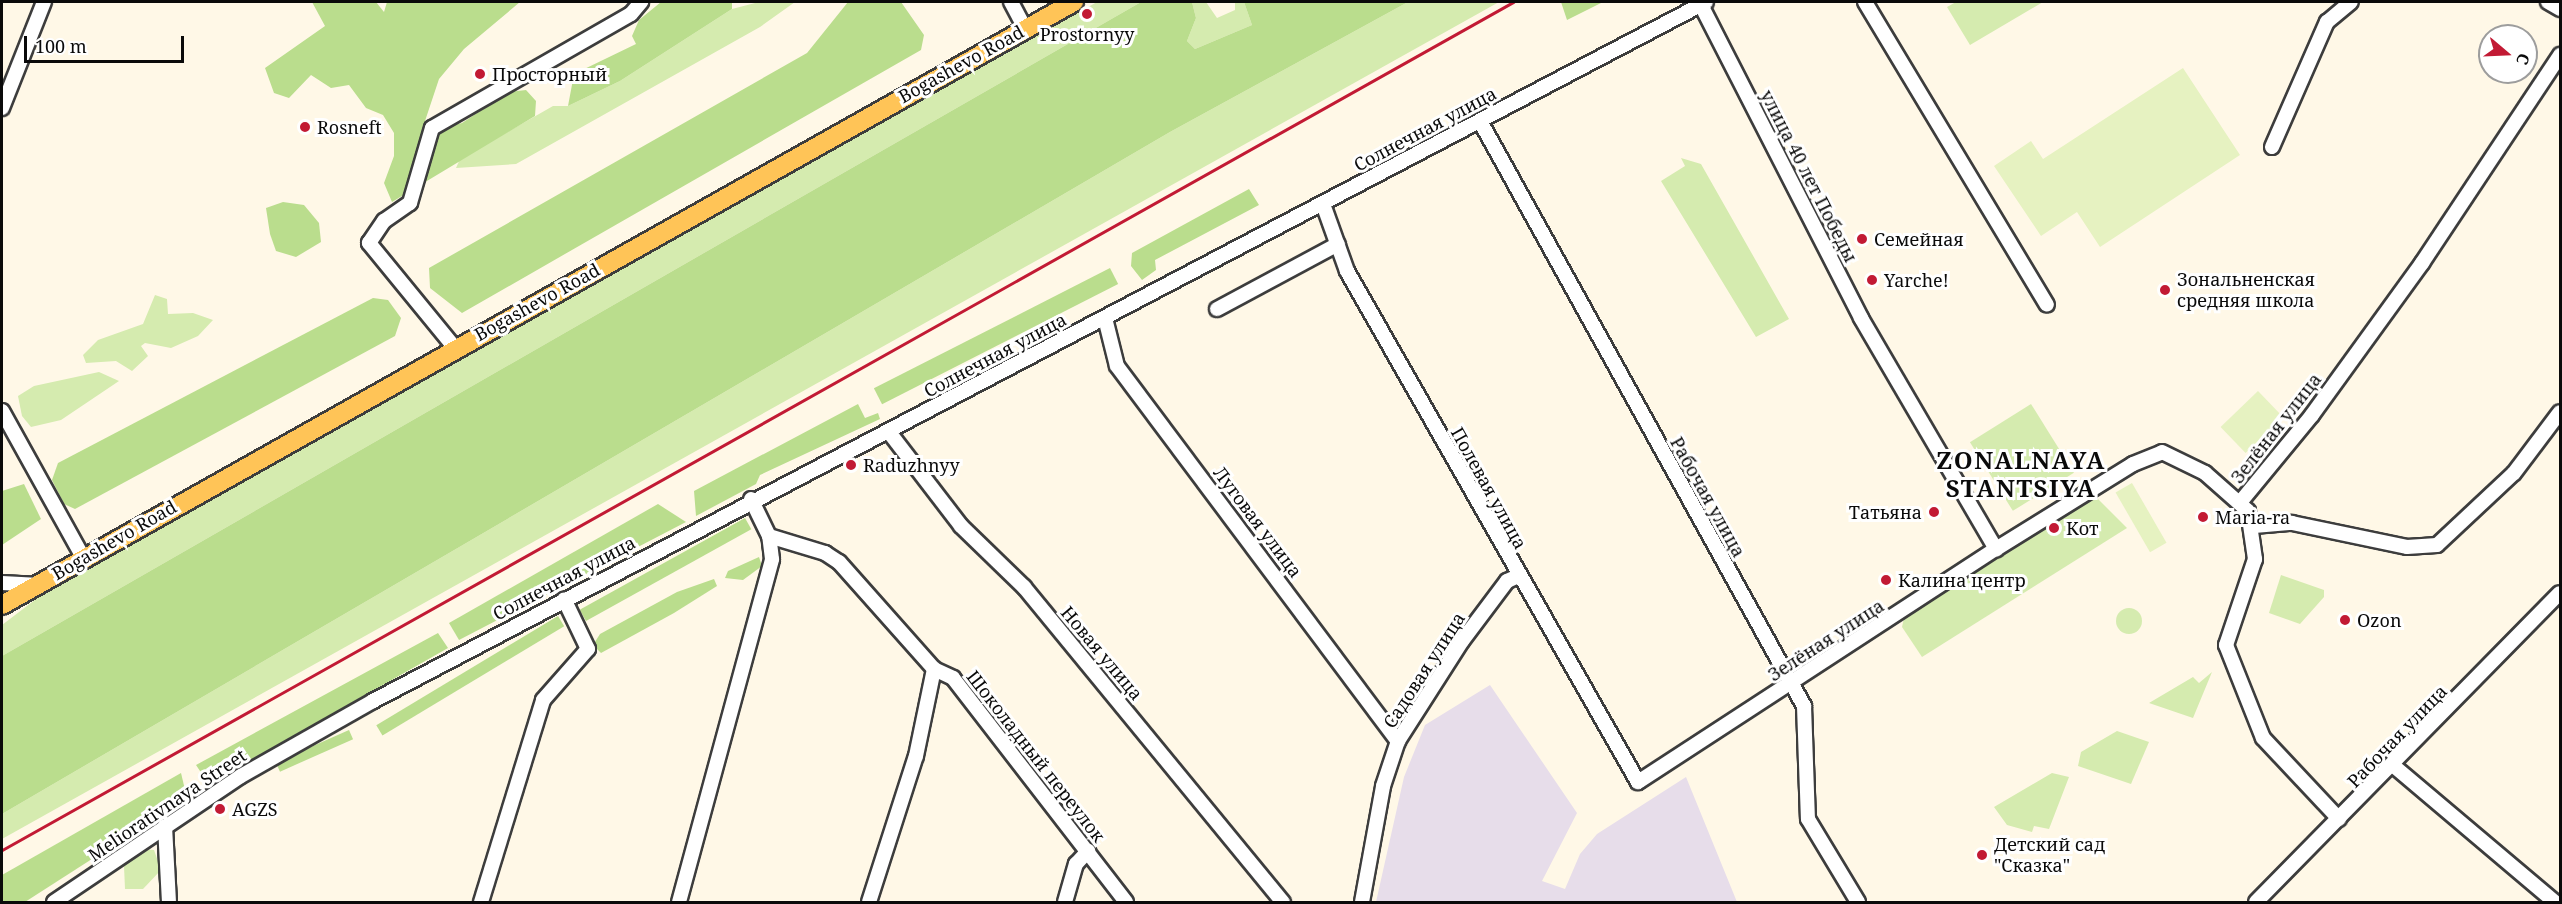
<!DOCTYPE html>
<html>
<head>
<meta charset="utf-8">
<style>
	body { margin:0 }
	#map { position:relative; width:2562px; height:904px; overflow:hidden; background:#fff8e7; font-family:"Noto Serif",serif }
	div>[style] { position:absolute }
	.industrial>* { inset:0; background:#e7ddea }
	.green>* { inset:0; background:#d5ebaf; transform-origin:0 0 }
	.round { border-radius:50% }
	.forest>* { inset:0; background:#badd8d; transform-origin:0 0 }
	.pitch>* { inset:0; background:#e6f2c1; transform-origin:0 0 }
	.roads { filter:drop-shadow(2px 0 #3d3d3d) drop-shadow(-2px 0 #3d3d3d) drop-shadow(0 2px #3d3d3d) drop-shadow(0 -2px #3d3d3d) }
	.minor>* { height:14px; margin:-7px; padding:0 7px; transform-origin:7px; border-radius:7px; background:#fff }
	.major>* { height:18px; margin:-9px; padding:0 9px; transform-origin:9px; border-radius:9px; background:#ffc457 }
	.rail>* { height:3px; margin:-1.5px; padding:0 1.5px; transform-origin:1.5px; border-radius:1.5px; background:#c21a34 }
	.dots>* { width:16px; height:16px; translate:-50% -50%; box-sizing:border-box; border:3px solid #fff; border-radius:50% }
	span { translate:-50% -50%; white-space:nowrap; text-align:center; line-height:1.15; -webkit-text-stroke:6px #fff; paint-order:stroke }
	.poi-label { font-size:18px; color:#0a0a0a }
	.left { translate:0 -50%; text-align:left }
	.right { translate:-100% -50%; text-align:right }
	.street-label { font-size:18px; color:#0a0a0a }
	.district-label { font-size:24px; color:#0a0a0a; font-weight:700; letter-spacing:1.5px }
	.frame { position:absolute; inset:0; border:3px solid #0a0a0a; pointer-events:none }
	.north { position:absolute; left:2478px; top:24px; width:60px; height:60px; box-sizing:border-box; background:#fff; border:2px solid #9d9d9d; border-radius:50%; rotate:109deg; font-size:16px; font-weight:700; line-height:24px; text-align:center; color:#0a0a0a }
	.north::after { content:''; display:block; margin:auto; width:21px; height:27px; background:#c21a34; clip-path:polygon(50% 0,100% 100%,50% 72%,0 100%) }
	.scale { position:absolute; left:24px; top:36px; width:160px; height:27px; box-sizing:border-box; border:3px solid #0a0a0a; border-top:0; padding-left:8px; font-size:18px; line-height:21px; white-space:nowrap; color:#0a0a0a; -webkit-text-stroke:4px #fff; paint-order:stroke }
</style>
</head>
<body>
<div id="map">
	<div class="industrial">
		<div style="clip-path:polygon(1490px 685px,1577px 813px,1542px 881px,1565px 889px,1580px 854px,1597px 834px,1686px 777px,1737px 902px,1376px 902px,1404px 777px,1425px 725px)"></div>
	</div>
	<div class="green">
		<div style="clip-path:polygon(759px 2px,795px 2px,760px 27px,516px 164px,456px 168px,460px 159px,553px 106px,568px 106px,620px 81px,732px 9px)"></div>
		<div style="clip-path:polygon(1097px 2px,1141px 2px,2px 656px,2px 625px,44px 593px)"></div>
		<div style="clip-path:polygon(1192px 2px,1206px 2px,1217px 18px,1235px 10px,1235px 2px,1244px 2px,1252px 25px,1195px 49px,1187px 41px,1196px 18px)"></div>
		<div style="clip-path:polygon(1408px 2px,1499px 2px,2px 839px,2px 814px,1170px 132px)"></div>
		<div style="clip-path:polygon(1956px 2px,2043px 2px,1970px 45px,1947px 7px)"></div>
		<div style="clip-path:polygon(1681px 158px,1701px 164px,1789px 319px,1756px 337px,1661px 181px,1685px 166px)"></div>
		<div style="clip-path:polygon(155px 295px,167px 299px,168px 314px,193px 313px,213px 320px,198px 336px,171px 348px,145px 343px,141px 346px,148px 356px,132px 371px,116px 361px,86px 363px,83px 355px,98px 340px,143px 324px)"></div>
		<div style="clip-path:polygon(99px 372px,119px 381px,61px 420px,31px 427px,22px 416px,18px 396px,34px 386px)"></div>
		<div style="left:2031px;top:404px;width:81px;height:72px;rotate:58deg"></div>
		<div style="clip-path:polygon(2094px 495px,2127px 528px,1922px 657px,1902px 627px,1904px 618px)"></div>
		<div style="clip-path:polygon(2281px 575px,2324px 590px,2324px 597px,2300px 624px,2269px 613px)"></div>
		<div class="round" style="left:2116px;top:608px;width:26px;height:26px"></div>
		<div style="clip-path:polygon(2212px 672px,2193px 718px,2149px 703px,2193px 677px,2199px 683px)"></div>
		<div style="clip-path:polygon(2117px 731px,2149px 742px,2131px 784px,2078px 766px,2081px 752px)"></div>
		<div style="clip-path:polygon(2052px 773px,2069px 777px,2049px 829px,2034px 826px,2032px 832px,2007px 825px,1994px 807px)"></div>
		<div style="clip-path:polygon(141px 849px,154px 850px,161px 870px,143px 889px,125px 889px,124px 866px)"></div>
	</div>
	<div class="forest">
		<div style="clip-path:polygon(312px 2px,376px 2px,384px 12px,387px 2px,520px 2px,464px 49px,439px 79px,421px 133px,462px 123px,509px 92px,526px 90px,536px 101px,535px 116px,392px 202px,384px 183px,394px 156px,394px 133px,383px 115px,366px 108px,349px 85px,331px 88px,311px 75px,289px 98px,274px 93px,265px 68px,325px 26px)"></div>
		<div style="clip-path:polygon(661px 2px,732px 2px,732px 9px,620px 81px,568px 106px,574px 74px,636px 44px,632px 36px,639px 20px)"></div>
		<div style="clip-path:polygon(848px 2px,901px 2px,924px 35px,921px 50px,462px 313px,430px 288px,429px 268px,807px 53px)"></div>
		<div style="clip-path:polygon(1141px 2px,1192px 2px,1196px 18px,1187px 41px,1195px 49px,1252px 25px,1244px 2px,1408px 2px,1170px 132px,2px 814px,2px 656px)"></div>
		<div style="clip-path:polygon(1561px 2px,1603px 2px,1567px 20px)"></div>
		<div style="clip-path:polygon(1249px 189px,1259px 205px,1155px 260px,1156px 270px,1142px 280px,1131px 266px,1132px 253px)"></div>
		<div style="clip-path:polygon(283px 202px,304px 205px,319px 223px,321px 242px,296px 257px,276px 251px,270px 234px,266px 208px)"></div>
		<div style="left:1110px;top:268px;width:18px;height:265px;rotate:63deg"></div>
		<div style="clip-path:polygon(373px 298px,388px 300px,401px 318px,395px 336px,75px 509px,64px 504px,52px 480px,58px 463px)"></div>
		<div style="clip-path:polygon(858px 404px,865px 418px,878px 413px,880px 419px,760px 475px,756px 484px,696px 516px,694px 491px)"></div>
		<div style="clip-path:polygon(24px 484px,41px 519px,2px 545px,2px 491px)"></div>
		<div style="clip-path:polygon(658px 504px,686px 522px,459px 640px,449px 623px)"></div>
		<div style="left:745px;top:518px;width:13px;height:189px;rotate:61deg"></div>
		<div style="clip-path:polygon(759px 557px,762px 566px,743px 580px,725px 578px,728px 571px)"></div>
		<div style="clip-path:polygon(714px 579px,717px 586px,674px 613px,601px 653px,593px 645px,600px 634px,677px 592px)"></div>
		<div style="left:558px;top:616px;width:12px;height:212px;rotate:59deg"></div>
		<div style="clip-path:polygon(438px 633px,448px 648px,249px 761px,233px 754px,202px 774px,196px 765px)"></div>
		<div style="left:349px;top:730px;width:10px;height:80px;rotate:66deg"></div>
		<div style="clip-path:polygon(181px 773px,187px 798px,25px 902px,2px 902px,2px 875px)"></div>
	</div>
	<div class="pitch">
		<div style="clip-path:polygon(2183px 68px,2240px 155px,2100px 247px,2077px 212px,2041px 236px,1994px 166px,2031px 141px,2043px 159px)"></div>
		<div style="left:2258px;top:391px;width:36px;height:52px;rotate:46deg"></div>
		<div style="left:2132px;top:483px;width:69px;height:19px;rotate:60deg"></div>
	</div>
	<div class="roads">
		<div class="minor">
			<div style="left:1011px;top:2px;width:30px;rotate:62deg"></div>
			<div style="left:1865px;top:2px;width:353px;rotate:59deg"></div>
			<div style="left:2548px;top:2px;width:14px;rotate:30deg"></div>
			<div style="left:1701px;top:5px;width:352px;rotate:62.9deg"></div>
			<div style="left:1861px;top:318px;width:268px;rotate:59.7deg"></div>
			<div style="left:2px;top:108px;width:114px;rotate:-68.4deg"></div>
			<div style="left:1480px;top:121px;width:669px;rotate:61.02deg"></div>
			<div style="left:1804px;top:706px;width:113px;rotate:88deg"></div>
			<div style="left:1808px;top:819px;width:97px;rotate:58.9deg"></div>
			<div style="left:2272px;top:147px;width:137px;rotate:-66.3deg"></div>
			<div style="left:2327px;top:22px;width:31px;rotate:-40deg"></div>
			<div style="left:1323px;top:204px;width:71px;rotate:70.3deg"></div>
			<div style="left:1347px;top:271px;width:588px;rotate:60.34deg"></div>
			<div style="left:1638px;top:782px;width:427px;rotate:-33.1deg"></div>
			<div style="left:1996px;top:549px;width:161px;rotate:-31.8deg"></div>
			<div style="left:2133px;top:464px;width:31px;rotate:-22deg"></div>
			<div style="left:2162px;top:452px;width:48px;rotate:26deg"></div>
			<div style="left:2205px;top:473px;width:57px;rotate:41.5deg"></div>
			<div style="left:2248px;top:511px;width:49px;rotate:81.7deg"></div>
			<div style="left:2255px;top:559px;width:91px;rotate:108.6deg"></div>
			<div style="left:2226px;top:645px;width:100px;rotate:68.3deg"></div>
			<div style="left:2263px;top:738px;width:111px;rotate:46.8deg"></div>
			<div style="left:1217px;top:309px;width:137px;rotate:-28.2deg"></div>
			<div style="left:1105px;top:318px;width:49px;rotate:76deg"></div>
			<div style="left:1117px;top:366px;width:469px;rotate:53.2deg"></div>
			<div style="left:455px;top:348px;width:136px;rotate:-129.3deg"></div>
			<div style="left:369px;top:243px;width:27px;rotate:-56deg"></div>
			<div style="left:384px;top:221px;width:32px;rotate:-35deg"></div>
			<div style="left:410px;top:203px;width:78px;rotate:-73.7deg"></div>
			<div style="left:432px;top:128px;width:229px;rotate:-29.8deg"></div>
			<div style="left:631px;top:14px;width:16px;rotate:-50deg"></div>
			<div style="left:2px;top:411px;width:167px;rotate:61deg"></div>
			<div style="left:889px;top:432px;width:118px;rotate:52.5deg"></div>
			<div style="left:961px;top:526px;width:88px;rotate:44.1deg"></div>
			<div style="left:1024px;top:587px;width:408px;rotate:50.6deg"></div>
			<div style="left:2242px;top:500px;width:110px;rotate:-50.5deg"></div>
			<div style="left:2312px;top:415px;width:188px;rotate:-54.1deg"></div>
			<div style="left:2422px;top:263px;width:250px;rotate:-56.4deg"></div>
			<div style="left:2254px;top:526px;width:38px;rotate:-5deg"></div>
			<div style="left:2292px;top:523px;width:117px;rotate:11.8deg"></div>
			<div style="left:2407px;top:547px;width:30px;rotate:-4deg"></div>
			<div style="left:2437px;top:545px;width:105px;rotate:-43.1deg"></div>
			<div style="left:2514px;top:473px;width:76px;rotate:-53deg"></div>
			<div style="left:769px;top:536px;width:59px;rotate:16.9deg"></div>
			<div style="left:825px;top:553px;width:17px;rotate:33deg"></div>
			<div style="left:839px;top:562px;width:143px;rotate:48.4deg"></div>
			<div style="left:934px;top:669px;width:21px;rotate:25deg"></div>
			<div style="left:953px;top:678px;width:283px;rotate:52.3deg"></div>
			<div style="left:2px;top:583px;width:33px;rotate:3deg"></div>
			<div style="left:2395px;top:767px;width:209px;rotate:40.2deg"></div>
			<div style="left:165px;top:826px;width:76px;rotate:87deg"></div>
			<div style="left:54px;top:902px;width:225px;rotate:-34deg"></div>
			<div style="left:241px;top:776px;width:152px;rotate:-29.6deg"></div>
			<div style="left:373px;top:701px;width:1505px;rotate:-27.67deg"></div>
			<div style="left:481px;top:902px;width:211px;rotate:-72.9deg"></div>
			<div style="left:543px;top:700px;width:68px;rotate:-48.6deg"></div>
			<div style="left:588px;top:649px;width:55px;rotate:-115.6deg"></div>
			<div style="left:679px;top:902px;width:355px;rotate:-74.8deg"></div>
			<div style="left:772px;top:559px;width:23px;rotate:-97deg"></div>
			<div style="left:769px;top:536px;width:41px;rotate:-115.9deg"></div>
			<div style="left:869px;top:902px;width:153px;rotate:-72.2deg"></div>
			<div style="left:916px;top:756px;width:89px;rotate:-78.3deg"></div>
			<div style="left:1065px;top:902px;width:40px;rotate:-74deg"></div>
			<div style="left:1076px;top:864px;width:18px;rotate:-47deg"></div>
			<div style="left:1362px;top:902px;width:118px;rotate:-79.7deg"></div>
			<div style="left:1383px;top:786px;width:47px;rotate:-71.6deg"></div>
			<div style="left:1398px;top:741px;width:119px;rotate:-57.4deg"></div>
			<div style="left:1462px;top:641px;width:75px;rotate:-53.1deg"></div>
			<div style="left:1507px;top:581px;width:12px;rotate:-24deg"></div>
			<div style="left:2256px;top:902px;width:433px;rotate:-45.5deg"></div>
		</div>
		<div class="major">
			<div style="left:2px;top:605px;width:1230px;rotate:-29.36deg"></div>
		</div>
	</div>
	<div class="rail">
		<div style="left:2px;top:850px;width:1733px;rotate:-29.3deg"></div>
	</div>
	<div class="dots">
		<div style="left:1087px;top:14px;background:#c21a34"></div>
		<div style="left:480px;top:74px;background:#c21a34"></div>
		<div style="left:305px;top:127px;background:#c21a34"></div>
		<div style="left:1862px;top:239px;background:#c21a34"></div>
		<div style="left:1872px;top:280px;background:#c21a34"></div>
		<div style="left:2165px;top:290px;background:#c21a34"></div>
		<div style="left:851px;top:465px;background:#c21a34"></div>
		<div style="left:1934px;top:512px;background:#c21a34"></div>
		<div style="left:2203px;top:517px;background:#c21a34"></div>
		<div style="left:2054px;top:528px;background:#c21a34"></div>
		<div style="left:1886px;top:580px;background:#c21a34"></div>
		<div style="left:2345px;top:620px;background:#c21a34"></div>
		<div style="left:220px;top:809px;background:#c21a34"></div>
		<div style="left:1982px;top:855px;background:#c21a34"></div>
	</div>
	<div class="poi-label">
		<span style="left:1087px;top:34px">Prostornyy</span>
		<span class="left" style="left:492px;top:74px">Просторный</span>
		<span class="left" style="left:317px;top:127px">Rosneft</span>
		<span class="left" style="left:1874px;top:239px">Семейная</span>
		<span class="left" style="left:1884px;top:280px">Yarche!</span>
		<span class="left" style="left:2177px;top:290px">Зональненская<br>средняя школа</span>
		<span class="left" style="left:863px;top:465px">Raduzhnyy</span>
		<span class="right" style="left:1922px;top:512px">Татьяна</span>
		<span class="left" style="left:2215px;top:517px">Maria-ra</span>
		<span class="left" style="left:2066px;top:528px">Кот</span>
		<span class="left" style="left:1898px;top:580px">Калина центр</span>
		<span class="left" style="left:2357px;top:620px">Ozon</span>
		<span class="left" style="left:232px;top:809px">AGZS</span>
		<span class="left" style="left:1994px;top:855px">Детский сад<br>"Сказка"</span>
	</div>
	<div class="street-label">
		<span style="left:961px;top:64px;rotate:-29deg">Bogashevo Road</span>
		<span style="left:1425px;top:129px;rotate:-28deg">Солнечная улица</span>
		<span style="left:1809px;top:176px;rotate:63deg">улица 40 лет Победы</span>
		<span style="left:537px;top:302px;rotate:-29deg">Bogashevo Road</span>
		<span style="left:995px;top:355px;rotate:-28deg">Солнечная улица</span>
		<span style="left:2276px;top:428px;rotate:-52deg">Зелёная улица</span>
		<span style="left:1489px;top:488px;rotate:61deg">Полевая улица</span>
		<span style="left:1708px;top:497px;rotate:61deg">Рабочая улица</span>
		<span style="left:1258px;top:522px;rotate:53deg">Луговая улица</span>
		<span style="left:114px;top:540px;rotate:-30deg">Bogashevo Road</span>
		<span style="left:564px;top:578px;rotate:-28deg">Солнечная улица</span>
		<span style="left:1826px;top:640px;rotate:-33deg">Зелёная улица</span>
		<span style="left:1102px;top:653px;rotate:50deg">Новая улица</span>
		<span style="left:1424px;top:670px;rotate:-57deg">Садовая улица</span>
		<span style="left:2397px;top:736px;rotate:-46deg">Рабочая улица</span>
		<span style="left:1036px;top:756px;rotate:52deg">Шоколадный переулок</span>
		<span style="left:167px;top:805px;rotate:-34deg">Meliorativnaya Street</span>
	</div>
	<div class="district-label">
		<span style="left:2021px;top:474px">ZONALNAYA<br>STANTSIYA</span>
	</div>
	<div class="frame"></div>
	<div class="north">С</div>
	<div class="scale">100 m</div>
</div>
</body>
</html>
